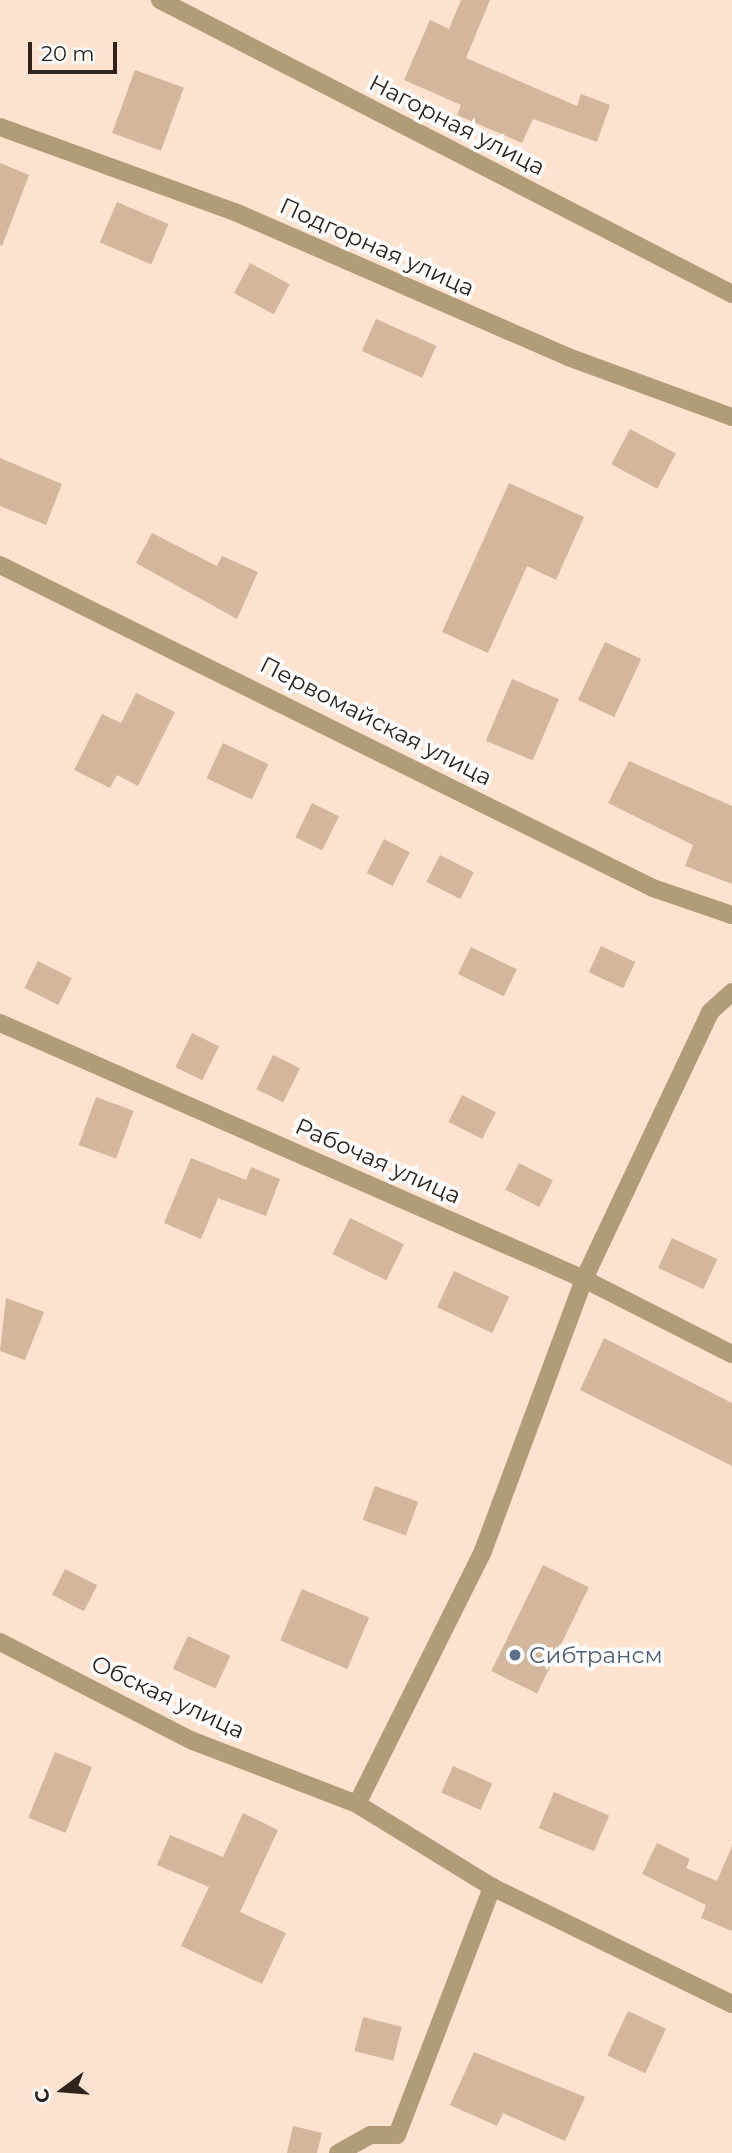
<!DOCTYPE html>
<html>
<head>
<meta charset="utf-8">
<style>
	body { margin:0 }
	#map { position:relative; width:732px; height:2153px; overflow:hidden; background:#fce2cf; font-family:Montserrat,sans-serif }
	div>[style] { position:absolute }
	.building>* { inset:0; background:#d2b79d; transform-origin:0 0 }
	.minor>* { height:18px; margin:-9px; padding:0 9px; transform-origin:9px; border-radius:9px; background:#b19c78 }
	.tertiary>* { height:18px; margin:-9px; padding:0 9px; transform-origin:9px; border-radius:9px; background:#b19c78 }
	.dots>* { width:19px; height:19px; translate:-50% -50%; box-sizing:border-box; border:4px solid #fff; border-radius:50% }
	span { translate:-50% -50%; white-space:nowrap; text-align:center; line-height:1.15; -webkit-text-stroke:7px #fff; paint-order:stroke }
	.street-label { font-size:23px; color:#2f231b }
	.service-label { font-size:23px; color:#4e5e75 }
	.left { translate:0 -50%; text-align:left }
	.north { position:absolute; left:28px; top:2055px; width:70px; height:70px; -webkit-text-stroke:5px #fff; paint-order:stroke; rotate:254deg; font-size:19px; font-weight:700; line-height:28px; text-align:center; color:#2f231b }
	.north::after { content:''; display:block; margin:auto; width:24px; height:32px; background:#2f231b; clip-path:polygon(50% 0,100% 100%,50% 72%,0 100%) }
	.scale { position:absolute; left:28px; top:42px; width:89px; height:32px; box-sizing:border-box; border:4px solid #2f231b; border-top:0; padding-left:9px; font-size:21px; line-height:24px; white-space:nowrap; color:#2f231b; -webkit-text-stroke:5px #fff; paint-order:stroke }
</style>
</head>
<body>
<div id="map">
	<div class="building">
		<div style="clip-path:polygon(461px 0,490px 0,466px 58px,577px 106px,581px 94px,610px 105px,597px 142px,533px 119px,522px 143px,457px 115px,461px 105px,404px 80px,430px 20px,449px 29px)"></div>
		<div style="left:135px;top:70px;width:52px;height:67px;rotate:20deg"></div>
		<div style="clip-path:polygon(0 163px,29px 175px,2px 246px,0 245px)"></div>
		<div style="left:117px;top:202px;width:56px;height:44px;rotate:23deg"></div>
		<div style="left:250px;top:263px;width:45px;height:34px;rotate:28deg"></div>
		<div style="left:376px;top:319px;width:66px;height:35px;rotate:24deg"></div>
		<div style="left:630px;top:429px;width:52px;height:40px;rotate:28deg"></div>
		<div style="clip-path:polygon(0 458px,62px 484px,46px 525px,0 506px)"></div>
		<div style="clip-path:polygon(509px 483px,584px 517px,556px 580px,527px 566px,488px 653px,442px 632px)"></div>
		<div style="clip-path:polygon(152px 533px,217px 566px,222px 556px,258px 572px,237px 619px,136px 563px)"></div>
		<div style="left:605px;top:642px;width:40px;height:64px;rotate:25deg"></div>
		<div style="left:512px;top:679px;width:51px;height:67px;rotate:23deg"></div>
		<div style="clip-path:polygon(136px 693px,175px 712px,138px 786px,117px 775px,110px 788px,74px 770px,102px 714px,121px 723px)"></div>
		<div style="left:223px;top:743px;width:50px;height:39px;rotate:25deg"></div>
		<div style="clip-path:polygon(629px 761px,732px 806px,732px 884px,685px 866px,693px 845px,608px 803px)"></div>
		<div style="left:312px;top:803px;width:30px;height:38px;rotate:26deg"></div>
		<div style="left:384px;top:839px;width:29px;height:38px;rotate:27deg"></div>
		<div style="left:440px;top:855px;width:38px;height:30px;rotate:27deg"></div>
		<div style="left:601px;top:946px;width:38px;height:29px;rotate:25deg"></div>
		<div style="left:471px;top:947px;width:51px;height:30px;rotate:26deg"></div>
		<div style="left:38px;top:961px;width:38px;height:30px;rotate:27deg"></div>
		<div style="left:192px;top:1033px;width:30px;height:38px;rotate:26deg"></div>
		<div style="left:273px;top:1055px;width:30px;height:38px;rotate:26deg"></div>
		<div style="left:462px;top:1095px;width:38px;height:30px;rotate:27deg"></div>
		<div style="left:96px;top:1097px;width:40px;height:51px;rotate:20deg"></div>
		<div style="clip-path:polygon(191px 1158px,246px 1180px,251px 1167px,280px 1179px,266px 1216px,218px 1198px,201px 1239px,164px 1223px)"></div>
		<div style="left:519px;top:1163px;width:38px;height:30px;rotate:27deg"></div>
		<div style="left:350px;top:1218px;width:60px;height:40px;rotate:26deg"></div>
		<div style="left:672px;top:1238px;width:50px;height:33px;rotate:25deg"></div>
		<div style="left:454px;top:1271px;width:61px;height:40px;rotate:25deg"></div>
		<div style="clip-path:polygon(6px 1298px,44px 1312px,25px 1360px,0 1351px)"></div>
		<div style="clip-path:polygon(604px 1338px,732px 1403px,732px 1466px,580px 1390px)"></div>
		<div style="left:375px;top:1486px;width:46px;height:36px;rotate:20deg"></div>
		<div style="left:543px;top:1565px;width:51px;height:118px;rotate:26deg"></div>
		<div style="left:65px;top:1569px;width:36px;height:29px;rotate:27deg"></div>
		<div style="left:302px;top:1589px;width:73px;height:56px;rotate:23deg"></div>
		<div style="left:188px;top:1636px;width:47px;height:36px;rotate:25deg"></div>
		<div style="left:55px;top:1752px;width:40px;height:71px;rotate:22deg"></div>
		<div style="left:453px;top:1766px;width:43px;height:29px;rotate:24deg"></div>
		<div style="left:554px;top:1792px;width:60px;height:39px;rotate:23deg"></div>
		<div style="clip-path:polygon(243px 1813px,278px 1830px,240px 1912px,286px 1933px,262px 1984px,181px 1946px,209px 1887px,157px 1865px,170px 1835px,223px 1857px)"></div>
		<div style="clip-path:polygon(657px 1843px,690px 1859px,686px 1868px,717px 1881px,732px 1846px,732px 1931px,701px 1918px,706px 1905px,642px 1874px)"></div>
		<div style="left:628px;top:2011px;width:42px;height:49px;rotate:25deg"></div>
		<div style="left:363px;top:2017px;width:40px;height:35px;rotate:14deg"></div>
		<div style="clip-path:polygon(474px 2052px,585px 2097px,565px 2141px,503px 2113px,497px 2126px,450px 2105px)"></div>
		<div style="clip-path:polygon(293px 2126px,322px 2133px,317px 2153px,287px 2153px)"></div>
	</div>
	<div class="minor">
		<div style="left:160px;top:0;width:643px;rotate:27.2deg"></div>
		<div style="left:0;top:127px;width:250px;rotate:19.9deg"></div>
		<div style="left:235px;top:212px;width:363px;rotate:23.5deg"></div>
		<div style="left:568px;top:357px;width:175px;rotate:20.1deg"></div>
		<div style="left:0;top:565px;width:729px;rotate:26.32deg"></div>
		<div style="left:653px;top:888px;width:83px;rotate:18.9deg"></div>
		<div style="left:0;top:1023px;width:638px;rotate:23.67deg"></div>
		<div style="left:584px;top:1279px;width:166px;rotate:26.9deg"></div>
		<div style="left:357px;top:1804px;width:158px;rotate:31.6deg"></div>
		<div style="left:492px;top:1887px;width:267px;rotate:26deg"></div>
		<div style="left:338px;top:2153px;width:37px;rotate:-29deg"></div>
		<div style="left:370px;top:2135px;width:27px"></div>
		<div style="left:397px;top:2135px;width:266px;rotate:-69deg"></div>
	</div>
	<div class="tertiary">
		<div style="left:0;top:1642px;width:217px;rotate:27.2deg"></div>
		<div style="left:193px;top:1741px;width:176px;rotate:21deg"></div>
		<div style="left:357px;top:1804px;width:283px;rotate:-63.5deg"></div>
		<div style="left:483px;top:1551px;width:290px;rotate:-69.6deg"></div>
		<div style="left:584px;top:1279px;width:295px;rotate:-64.7deg"></div>
		<div style="left:710px;top:1012px;width:30px;rotate:-42deg"></div>
	</div>
	<div class="dots">
		<div style="left:515px;top:1655px;background:#5c6f8a"></div>
	</div>
	<div class="street-label">
		<span style="left:457px;top:125px;rotate:27deg">Нагорная улица</span>
		<span style="left:377px;top:247px;rotate:24deg">Подгорная улица</span>
		<span style="left:376px;top:721px;rotate:27deg">Первомайская улица</span>
		<span style="left:378px;top:1161px;rotate:24deg">Рабочая улица</span>
		<span style="left:168px;top:1697px;rotate:25deg">Обская улица</span>
	</div>
	<div class="service-label">
		<span class="left" style="left:529px;top:1655px">Сибтрансм</span>
	</div>
	<div class="north">С</div>
	<div class="scale">20 m</div>
</div>
</body>
</html>
